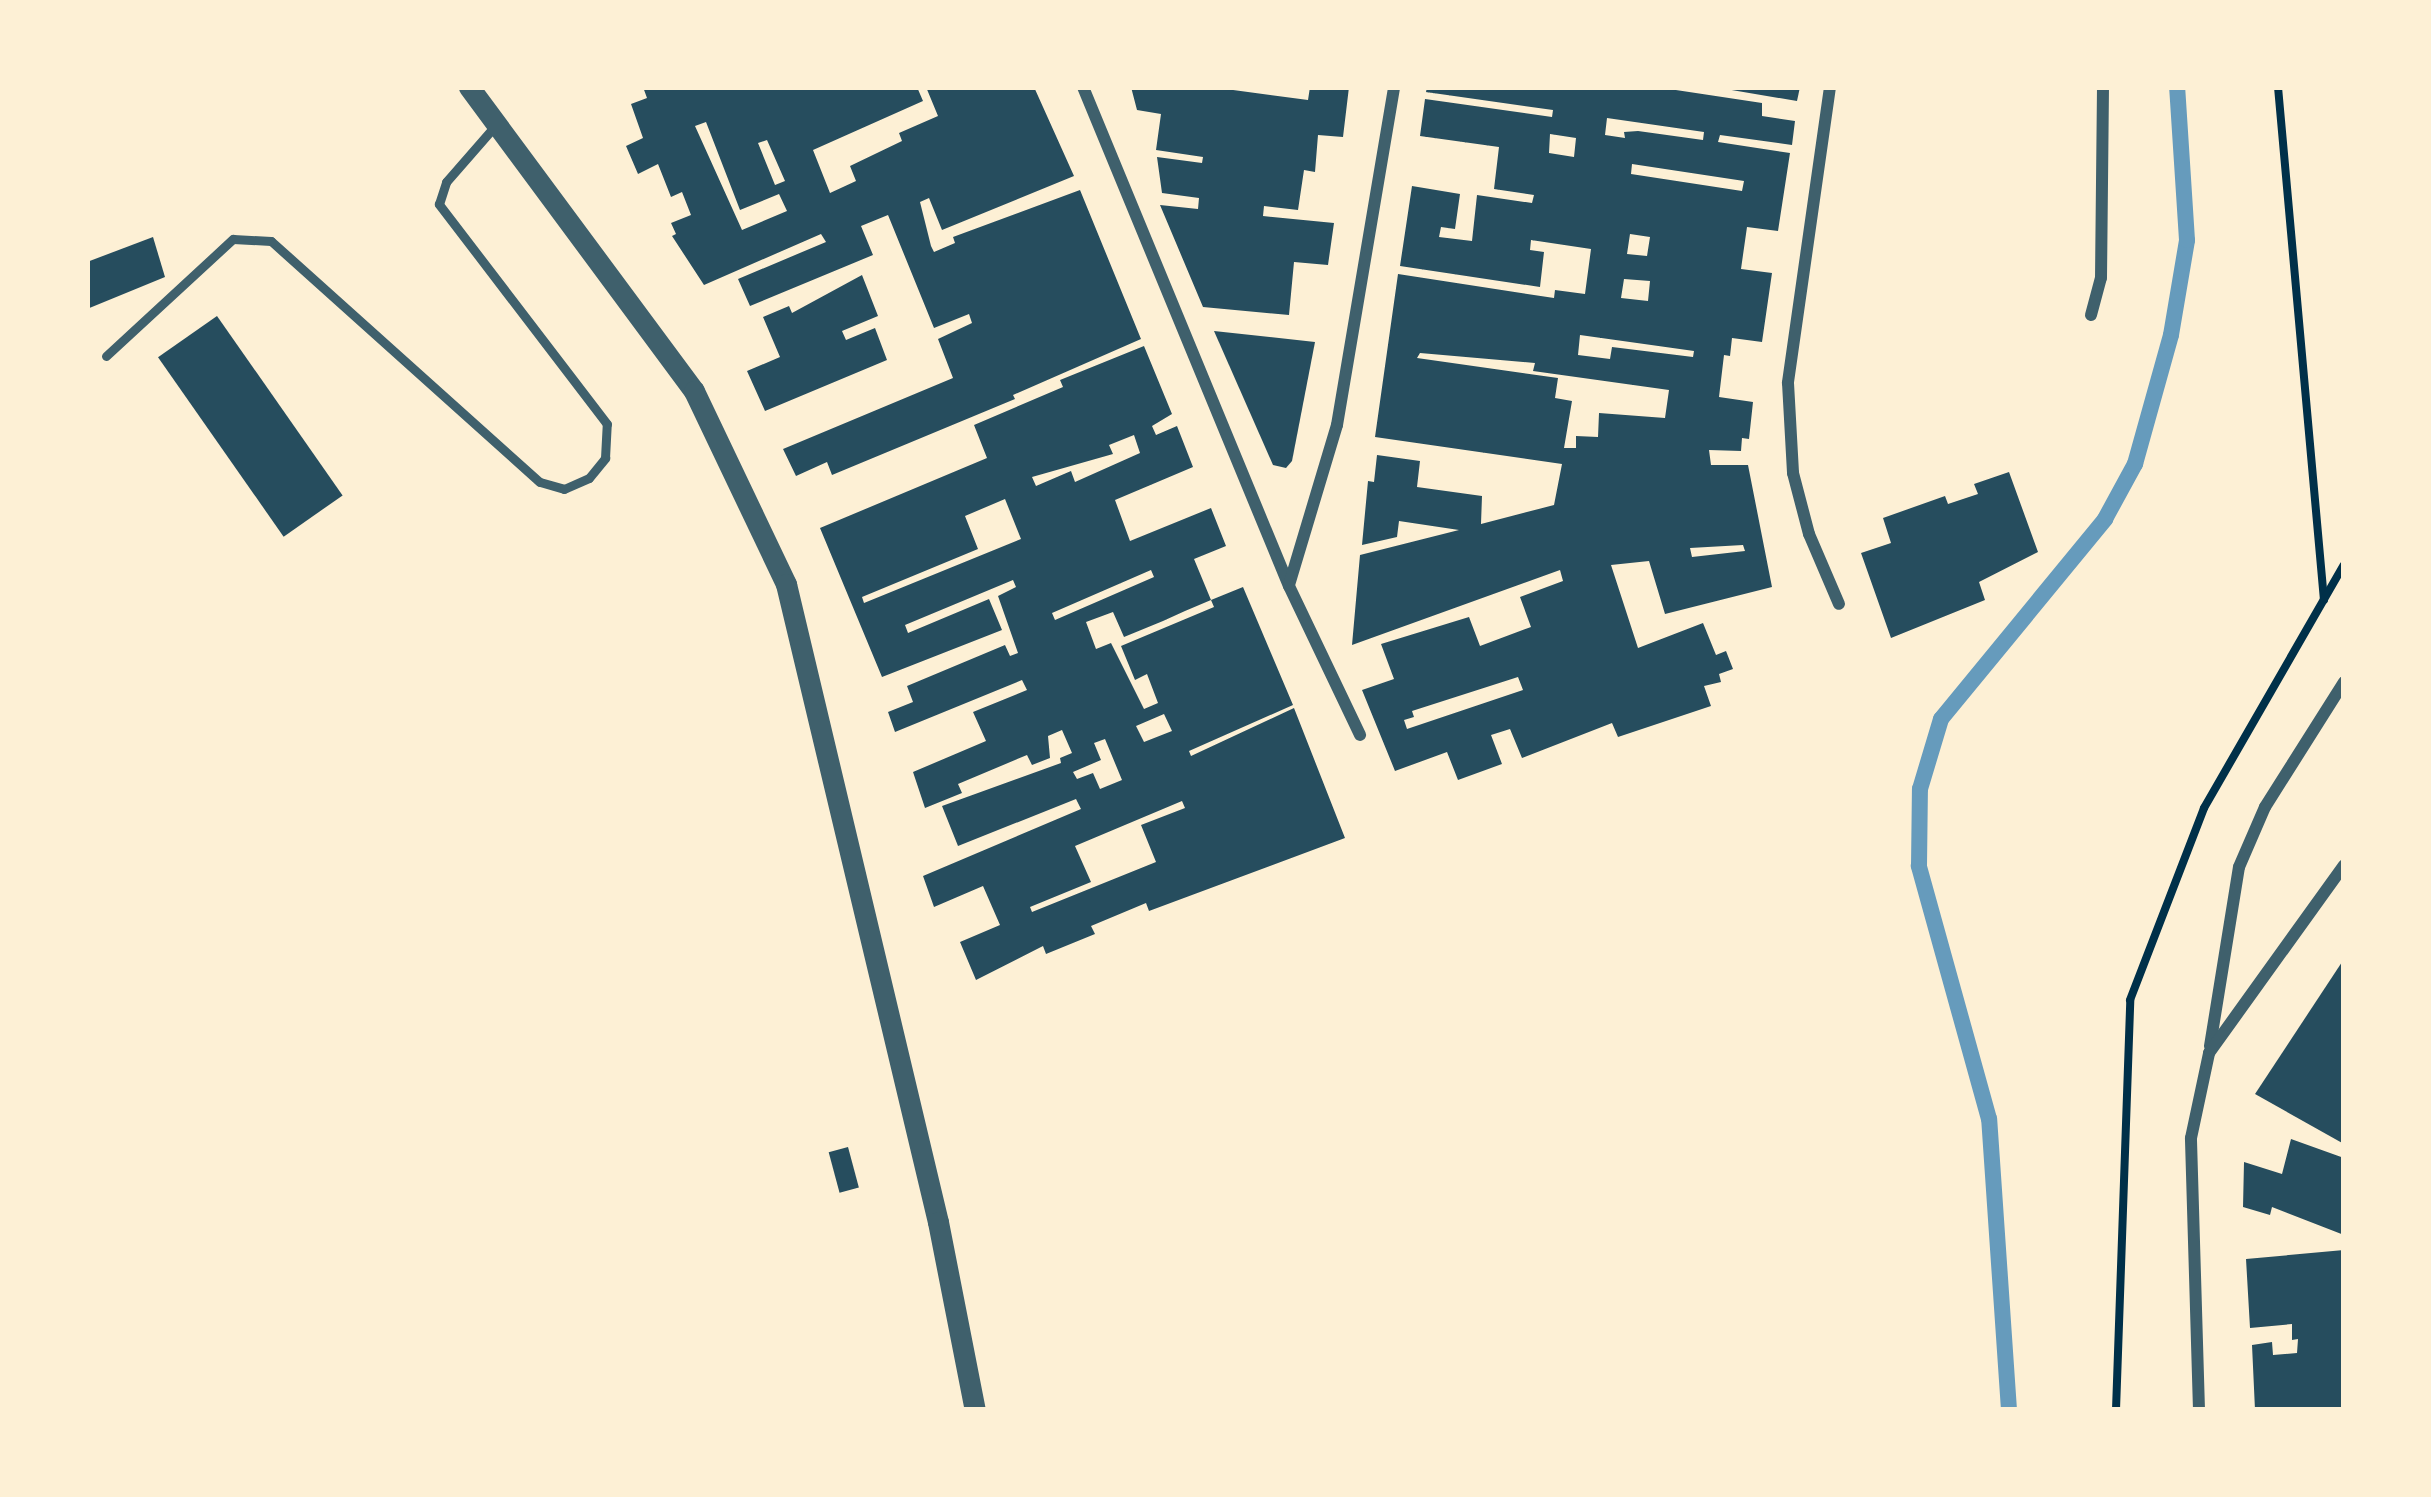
<!DOCTYPE html>
<html>
<head>
<meta charset="utf-8">
<style>
	body { margin:0 }
	#map { position:relative; width:2431px; height:1497px; overflow:hidden; background:#fdf0d5; font-family:Literata,serif }
	div>[style] { position:absolute }
	.stream>* { height:16px; margin:-8px; padding:0 8px; transform-origin:8px; border-radius:8px; background:#669bbc }
	.building>* { inset:0; background:#264d5e; transform-origin:0 0 }
	.path>* { height:8px; margin:-4px; padding:0 4px; transform-origin:4px; border-radius:4px; background:#003049 }
	.service>* { height:9px; margin:-4.5px; padding:0 4.5px; transform-origin:4.5px; border-radius:4.5px; background:#3f606c }
	.minor>* { height:12px; margin:-6px; padding:0 6px; transform-origin:6px; border-radius:6px; background:#3f606c }
	.tertiary>* { height:21px; margin:-10.5px; padding:0 10.5px; transform-origin:10.5px; border-radius:10.5px; background:#3f606c }
	span { translate:-50% -50%; white-space:nowrap; text-align:center; line-height:1.15; -webkit-text-stroke:9px #fdf0d5; paint-order:stroke }
	.frame { position:absolute; inset:0; border:90px solid #fdf0d5; pointer-events:none }
</style>
</head>
<body>
<div id="map">
	<div class="stream">
		<div style="left:2009px;top:1410px;width:292px;rotate:-93.9deg"></div>
		<div style="left:1989px;top:1119px;width:263px;rotate:-105.5deg"></div>
		<div style="left:1919px;top:866px;width:77px;rotate:-89.3deg"></div>
		<div style="left:1920px;top:789px;width:73px;rotate:-73.3deg"></div>
		<div style="left:1941px;top:719px;width:259px;rotate:-50.6deg"></div>
		<div style="left:2105px;top:519px;width:63px;rotate:-61.4deg"></div>
		<div style="left:2135px;top:464px;width:134px;rotate:-74.4deg"></div>
		<div style="left:2171px;top:335px;width:96px;rotate:-80.4deg"></div>
		<div style="left:2187px;top:240px;width:153px;rotate:-93.7deg"></div>
	</div>
	<div class="building">
		<div style="clip-path:polygon(evenodd,643px 87px,917px 87px,923px 101px,813px 150px,830px 193px,856px 181px,850px 166px,902px 141px,899px 133px,938px 116px,926px 87px,1034px 87px,1074px 176px,942px 230px,929px 198px,920px 202px,931px 246px,934px 252px,955px 243px,953px 237px,1080px 190px,1141px 339px,1013px 395px,1015px 399px,832px 475px,827px 462px,796px 476px,783px 449px,953px 378px,938px 339px,972px 323px,969px 314px,934px 328px,888px 215px,861px 226px,873px 255px,750px 306px,738px 279px,826px 242px,821px 234px,704px 285px,672px 236px,676px 234px,671px 223px,691px 215px,682px 192px,671px 197px,658px 164px,638px 174px,626px 146px,643px 138px,631px 104px,647px 98px,643px 87px,706px 122px,740px 210px,779px 194px,787px 211px,742px 230px,695px 126px,706px 122px,643px 87px,767px 140px,785px 181px,775px 185px,758px 143px,767px 140px)"></div>
		<div style="clip-path:polygon(1131px 87px,1211px 87px,1308px 100px,1310px 87px,1349px 87px,1343px 137px,1318px 135px,1315px 172px,1304px 170px,1298px 210px,1264px 206px,1263px 216px,1334px 223px,1328px 265px,1294px 262px,1289px 315px,1203px 307px,1160px 205px,1198px 209px,1199px 198px,1162px 193px,1157px 157px,1202px 163px,1203px 157px,1156px 150px,1161px 114px,1137px 110px)"></div>
		<div style="clip-path:polygon(evenodd,1427px 87px,1656px 87px,1762px 103px,1762px 116px,1795px 121px,1792px 145px,1720px 135px,1718px 142px,1790px 153px,1778px 231px,1747px 227px,1741px 269px,1772px 273px,1762px 342px,1732px 338px,1730px 356px,1724px 355px,1719px 397px,1753px 402px,1749px 439px,1742px 438px,1741px 451px,1709px 450px,1711px 465px,1748px 465px,1772px 587px,1665px 614px,1649px 561px,1611px 565px,1638px 648px,1703px 623px,1716px 655px,1726px 651px,1733px 669px,1719px 674px,1721px 682px,1704px 686px,1711px 706px,1618px 737px,1612px 723px,1522px 758px,1510px 729px,1491px 735px,1502px 764px,1458px 780px,1447px 752px,1395px 771px,1362px 690px,1394px 679px,1381px 644px,1469px 617px,1480px 646px,1531px 627px,1520px 597px,1563px 581px,1560px 570px,1352px 645px,1360px 555px,1459px 530px,1399px 521px,1397px 537px,1362px 545px,1368px 481px,1374px 482px,1377px 455px,1420px 461px,1417px 487px,1482px 496px,1481px 524px,1554px 505px,1562px 464px,1375px 437px,1398px 274px,1554px 298px,1555px 290px,1585px 294px,1591px 249px,1531px 240px,1530px 250px,1544px 252px,1540px 287px,1400px 266px,1412px 186px,1460px 194px,1455px 229px,1441px 227px,1439px 237px,1472px 241px,1477px 195px,1532px 203px,1534px 195px,1494px 189px,1499px 147px,1420px 136px,1425px 99px,1552px 117px,1553px 110px,1426px 92px,1427px 87px,1607px 118px,1704px 132px,1703px 140px,1638px 131px,1624px 132px,1625px 138px,1605px 135px,1607px 118px,1427px 87px,1550px 134px,1576px 138px,1574px 157px,1549px 153px,1550px 134px,1427px 87px,1632px 164px,1744px 181px,1742px 191px,1631px 174px,1632px 164px,1427px 87px,1630px 234px,1650px 237px,1647px 256px,1627px 254px,1630px 234px,1427px 87px,1624px 279px,1650px 281px,1648px 301px,1621px 298px,1624px 279px,1427px 87px,1580px 335px,1694px 351px,1693px 357px,1612px 347px,1610px 359px,1578px 355px,1580px 335px,1427px 87px,1420px 353px,1535px 363px,1533px 371px,1669px 390px,1665px 418px,1599px 413px,1598px 437px,1576px 436px,1576px 448px,1564px 448px,1572px 401px,1555px 398px,1558px 378px,1417px 358px,1420px 353px,1427px 87px,1743px 545px,1745px 551px,1692px 557px,1690px 548px,1743px 545px,1427px 87px,1518px 677px,1523px 690px,1407px 729px,1404px 720px,1414px 717px,1412px 711px,1518px 677px)"></div>
		<div style="clip-path:polygon(1714px 87px,1800px 87px,1797px 101px)"></div>
		<div style="clip-path:polygon(153px 237px,165px 277px,87px 309px,87px 262px)"></div>
		<div style="clip-path:polygon(862px 275px,878px 316px,842px 331px,846px 340px,875px 328px,887px 360px,765px 411px,747px 371px,780px 357px,763px 317px,789px 306px,792px 313px)"></div>
		<div style="left:217px;top:316px;width:219px;height:72px;rotate:55deg"></div>
		<div style="clip-path:polygon(1214px 331px,1315px 342px,1292px 461px,1286px 468px,1273px 465px)"></div>
		<div style="clip-path:polygon(evenodd,1144px 346px,1172px 414px,1152px 426px,1156px 435px,1177px 426px,1193px 467px,1115px 500px,1130px 541px,1211px 508px,1226px 546px,1194px 559px,1211px 600px,1185px 611px,1163px 621px,1124px 637px,1113px 612px,1086px 622px,1096px 649px,1111px 643px,1144px 709px,1158px 703px,1147px 674px,1135px 680px,1121px 646px,1214px 607px,1211px 600px,1243px 587px,1293px 705px,1189px 751px,1191px 756px,1294px 708px,1345px 838px,1149px 911px,1146px 903px,1091px 926px,1095px 934px,1046px 954px,1043px 946px,976px 980px,960px 942px,1000px 925px,983px 886px,934px 907px,923px 876px,1081px 809px,1076px 799px,958px 846px,942px 806px,1061px 763px,1060px 758px,1072px 753px,1062px 730px,1048px 736px,1050px 758px,1032px 765px,1027px 755px,958px 784px,962px 793px,925px 808px,913px 772px,986px 741px,973px 712px,1027px 690px,1022px 680px,895px 732px,888px 712px,913px 702px,907px 686px,1005px 645px,1010px 656px,1018px 653px,998px 596px,1016px 587px,1013px 580px,905px 625px,908px 633px,989px 599px,1002px 630px,882px 677px,820px 528px,987px 458px,974px 425px,1063px 387px,1060px 380px,1144px 346px,1134px 435px,1140px 453px,1075px 482px,1071px 471px,1036px 486px,1032px 477px,1113px 454px,1109px 445px,1134px 435px,1144px 346px,1005px 499px,1021px 539px,864px 603px,862px 597px,978px 549px,965px 516px,1005px 499px,1144px 346px,1151px 570px,1154px 577px,1055px 620px,1052px 613px,1151px 570px,1144px 346px,1164px 714px,1172px 731px,1144px 742px,1136px 726px,1164px 714px,1144px 346px,1105px 739px,1122px 780px,1100px 789px,1093px 773px,1077px 779px,1073px 772px,1101px 760px,1094px 743px,1105px 739px,1144px 346px,1182px 801px,1185px 808px,1141px 825px,1156px 862px,1032px 912px,1030px 907px,1091px 882px,1075px 846px,1182px 801px)"></div>
		<div style="clip-path:polygon(2009px 472px,2038px 552px,1979px 582px,1985px 600px,1891px 638px,1861px 553px,1891px 543px,1883px 518px,1945px 496px,1948px 504px,1978px 494px,1974px 484px)"></div>
		<div style="clip-path:polygon(2344px 959px,2344px 1144px,2255px 1094px)"></div>
		<div style="clip-path:polygon(2291px 1139px,2344px 1158px,2344px 1235px,2272px 1207px,2270px 1215px,2243px 1207px,2244px 1162px,2282px 1174px)"></div>
		<div style="left:848px;top:1147px;width:42px;height:20px;rotate:75deg"></div>
		<div style="clip-path:polygon(2344px 1250px,2344px 1410px,2255px 1410px,2252px 1345px,2272px 1342px,2273px 1355px,2297px 1353px,2298px 1339px,2292px 1340px,2292px 1324px,2250px 1328px,2246px 1259px)"></div>
	</div>
	<div class="path">
		<div style="left:2278px;top:87px;width:515px;rotate:84.88deg"></div>
		<div style="left:2116px;top:1410px;width:410px;rotate:-88deg"></div>
		<div style="left:2130px;top:1000px;width:206px;rotate:-68.9deg"></div>
		<div style="left:2204px;top:808px;width:280px;rotate:-60.1deg"></div>
	</div>
	<div class="service">
		<div style="left:106px;top:356px;width:173px;rotate:-42.7deg"></div>
		<div style="left:233px;top:239px;width:38px;rotate:3deg"></div>
		<div style="left:271px;top:241px;width:361px;rotate:41.9deg"></div>
		<div style="left:540px;top:482px;width:25px;rotate:16deg"></div>
		<div style="left:564px;top:489px;width:27px;rotate:-24deg"></div>
		<div style="left:589px;top:478px;width:26px;rotate:-51deg"></div>
		<div style="left:605px;top:458px;width:34px;rotate:-87deg"></div>
		<div style="left:607px;top:424px;width:277px;rotate:-127.4deg"></div>
		<div style="left:439px;top:204px;width:23px;rotate:-72deg"></div>
		<div style="left:446px;top:182px;width:73px;rotate:-48.9deg"></div>
	</div>
	<div class="minor">
		<div style="left:1083px;top:87px;width:540px;rotate:67.57deg"></div>
		<div style="left:1289px;top:586px;width:165px;rotate:64.5deg"></div>
		<div style="left:1830px;top:87px;width:299px;rotate:98.1deg"></div>
		<div style="left:1788px;top:383px;width:90px;rotate:86.8deg"></div>
		<div style="left:1793px;top:473px;width:63px;rotate:75.3deg"></div>
		<div style="left:1809px;top:534px;width:76px;rotate:66.8deg"></div>
		<div style="left:2091px;top:315px;width:38px;rotate:-75deg"></div>
		<div style="left:2101px;top:278px;width:191px;rotate:-89.4deg"></div>
		<div style="left:1289px;top:585px;width:167px;rotate:-73.3deg"></div>
		<div style="left:1337px;top:425px;width:343px;rotate:-80.4deg"></div>
		<div style="left:2210px;top:1046px;width:181px;rotate:-80.8deg"></div>
		<div style="left:2239px;top:867px;width:65px;rotate:-66.6deg"></div>
		<div style="left:2265px;top:807px;width:148px;rotate:-57.7deg"></div>
		<div style="left:2199px;top:1410px;width:272px;rotate:-91.7deg"></div>
		<div style="left:2191px;top:1138px;width:87px;rotate:-78deg"></div>
		<div style="left:2209px;top:1053px;width:231px;rotate:-54.3deg"></div>
	</div>
	<div class="tertiary">
		<div style="left:469px;top:87px;width:378px;rotate:53.5deg"></div>
		<div style="left:694px;top:391px;width:214px;rotate:64.5deg"></div>
		<div style="left:786px;top:584px;width:656px;rotate:76.6deg"></div>
		<div style="left:938px;top:1222px;width:192px;rotate:78.9deg"></div>
	</div>
	<div class="frame"></div>
</div>
</body>
</html>
